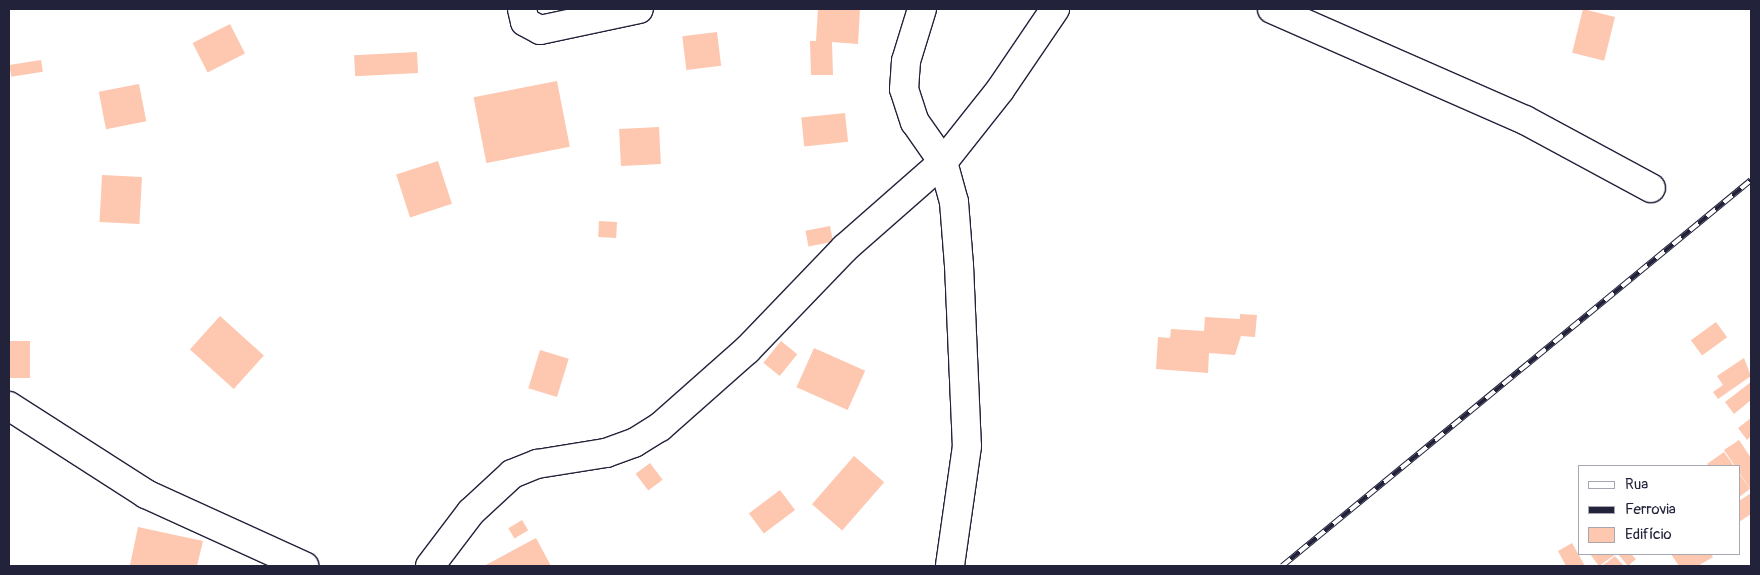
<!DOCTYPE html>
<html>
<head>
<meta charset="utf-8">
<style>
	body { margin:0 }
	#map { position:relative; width:1760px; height:575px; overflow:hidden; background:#fff; font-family:Pangolin,sans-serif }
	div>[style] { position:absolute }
	.building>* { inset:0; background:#fdc7b0; transform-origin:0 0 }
	.roads { filter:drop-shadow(1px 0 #22223b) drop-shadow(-1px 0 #22223b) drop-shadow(0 1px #22223b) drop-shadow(0 -1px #22223b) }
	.minor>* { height:28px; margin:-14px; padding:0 14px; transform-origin:14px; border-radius:14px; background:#fff }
	.rail>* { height:5.5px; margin-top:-2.75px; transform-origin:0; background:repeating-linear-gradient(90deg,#fff 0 11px,#22223b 0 22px); box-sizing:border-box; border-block:1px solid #22223b }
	span { translate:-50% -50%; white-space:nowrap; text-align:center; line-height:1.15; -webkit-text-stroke:4px #fff; paint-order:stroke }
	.frame { position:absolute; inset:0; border:10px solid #22223b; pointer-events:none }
	.legend { position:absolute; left:1578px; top:465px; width:162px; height:90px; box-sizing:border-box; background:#fff; border:1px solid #a7a7b1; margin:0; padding:6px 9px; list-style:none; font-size:15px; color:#22223b }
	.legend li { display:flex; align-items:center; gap:10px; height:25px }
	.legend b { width:25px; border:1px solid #a7a7b1 }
</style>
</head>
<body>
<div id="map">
	<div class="building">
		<div style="clip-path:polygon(818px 9px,860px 9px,858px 44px,832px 42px,833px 75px,811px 75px,810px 41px,816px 41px)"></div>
		<div style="left:1583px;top:9px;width:33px;height:45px;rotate:14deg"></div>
		<div style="left:230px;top:24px;width:33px;height:42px;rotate:63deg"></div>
		<div style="left:717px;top:32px;width:34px;height:35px;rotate:83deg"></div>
		<div style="left:417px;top:52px;width:21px;height:63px;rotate:87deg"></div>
		<div style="left:41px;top:60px;width:12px;height:32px;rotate:81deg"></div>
		<div style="left:557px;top:81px;width:67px;height:85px;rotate:79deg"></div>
		<div style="left:139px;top:84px;width:38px;height:41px;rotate:79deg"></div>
		<div style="left:845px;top:113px;width:29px;height:44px;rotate:84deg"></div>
		<div style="left:659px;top:127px;width:37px;height:40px;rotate:87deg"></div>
		<div style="left:438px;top:161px;width:45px;height:44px;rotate:72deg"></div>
		<div style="left:102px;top:175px;width:40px;height:47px;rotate:3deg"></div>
		<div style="left:599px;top:221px;width:18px;height:16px;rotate:3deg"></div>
		<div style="left:830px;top:226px;width:16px;height:25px;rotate:79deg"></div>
		<div style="clip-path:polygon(1240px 314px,1257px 315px,1255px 337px,1241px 336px,1235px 355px,1209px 353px,1208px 373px,1156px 369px,1158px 337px,1170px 338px,1171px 329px,1204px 331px,1205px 317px,1240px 319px)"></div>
		<div style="left:220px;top:316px;width:59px;height:45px;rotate:42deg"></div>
		<div style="left:1716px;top:322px;width:19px;height:31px;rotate:54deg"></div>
		<div style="left:9px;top:341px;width:21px;height:37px"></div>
		<div style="left:781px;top:341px;width:21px;height:28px;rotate:39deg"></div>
		<div style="left:814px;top:348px;width:56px;height:43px;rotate:24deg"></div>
		<div style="left:540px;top:350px;width:30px;height:40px;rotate:17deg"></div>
		<div style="clip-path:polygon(1744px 358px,1751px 376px,1718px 399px,1713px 392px,1723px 385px,1717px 376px)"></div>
		<div style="clip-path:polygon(1751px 382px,1751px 400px,1734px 414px,1725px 402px)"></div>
		<div style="clip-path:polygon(1751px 418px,1751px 436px,1747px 440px,1738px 428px)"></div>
		<div style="clip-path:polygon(1739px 440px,1751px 458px,1751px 490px,1724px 450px)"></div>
		<div style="clip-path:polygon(1724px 452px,1734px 466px,1709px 466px,1707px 464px)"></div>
		<div style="left:854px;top:456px;width:40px;height:64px;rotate:41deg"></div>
		<div style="left:650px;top:463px;width:21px;height:18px;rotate:53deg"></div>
		<div style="clip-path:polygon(1739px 473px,1750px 489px,1739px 497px)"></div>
		<div style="left:780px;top:490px;width:25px;height:39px;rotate:53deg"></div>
		<div style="clip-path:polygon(1751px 493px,1751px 514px,1739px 522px,1739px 501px)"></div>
		<div style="left:522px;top:520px;width:12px;height:16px;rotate:59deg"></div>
		<div style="clip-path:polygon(138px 527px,203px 541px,197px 566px,130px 565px)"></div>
		<div style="clip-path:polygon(536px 538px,551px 566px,484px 566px)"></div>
		<div style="clip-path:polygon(1572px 543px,1585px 566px,1566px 566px,1558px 551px)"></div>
		<div style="clip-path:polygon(1590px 554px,1616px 554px,1599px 566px)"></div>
		<div style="clip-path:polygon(1618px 554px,1631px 554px,1636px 559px,1628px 566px)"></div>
		<div style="clip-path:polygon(1671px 554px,1711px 554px,1713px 557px,1698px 566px,1679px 566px)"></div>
		<div style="clip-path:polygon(1615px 556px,1624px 566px,1602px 566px)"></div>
	</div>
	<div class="roads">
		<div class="minor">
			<div style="left:522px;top:9px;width:13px;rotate:77deg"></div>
			<div style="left:525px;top:22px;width:17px;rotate:28deg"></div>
			<div style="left:540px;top:30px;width:101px;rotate:-12deg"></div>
			<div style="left:922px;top:9px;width:54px;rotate:107.1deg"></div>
			<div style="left:906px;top:61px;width:28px;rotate:94deg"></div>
			<div style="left:904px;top:89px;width:35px;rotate:72deg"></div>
			<div style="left:915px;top:122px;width:49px;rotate:55deg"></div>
			<div style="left:943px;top:162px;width:41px;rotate:74.6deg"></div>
			<div style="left:954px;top:202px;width:63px;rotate:85.5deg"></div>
			<div style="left:959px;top:265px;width:181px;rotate:87.5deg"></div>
			<div style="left:967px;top:446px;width:121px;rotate:98.1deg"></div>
			<div style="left:1272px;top:9px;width:276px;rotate:23.7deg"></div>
			<div style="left:1525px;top:120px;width:143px;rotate:28.4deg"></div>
			<div style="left:9px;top:406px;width:163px;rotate:32.7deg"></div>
			<div style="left:146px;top:494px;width:174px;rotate:24.5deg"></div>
			<div style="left:430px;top:566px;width:68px;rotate:-52.8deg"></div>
			<div style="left:471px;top:512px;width:56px;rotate:-42.8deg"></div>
			<div style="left:512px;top:474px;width:27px;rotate:-22deg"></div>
			<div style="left:537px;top:464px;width:70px;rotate:-9.1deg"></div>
			<div style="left:606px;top:453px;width:30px;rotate:-20deg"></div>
			<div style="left:634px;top:443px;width:31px;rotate:-32deg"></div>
			<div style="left:660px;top:427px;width:116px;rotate:-41.5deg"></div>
			<div style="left:747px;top:350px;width:141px;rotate:-46.1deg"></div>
			<div style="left:845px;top:248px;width:130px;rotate:-41.3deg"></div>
			<div style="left:943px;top:162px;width:92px;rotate:-51.6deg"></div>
			<div style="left:1000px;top:90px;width:98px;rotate:-55.8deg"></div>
		</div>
	</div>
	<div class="rail">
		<div style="left:1282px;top:566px;width:607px;rotate:-39.46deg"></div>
	</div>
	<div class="frame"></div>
	<ul class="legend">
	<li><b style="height:6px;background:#fff"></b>Rua</li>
	<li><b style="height:6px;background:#22223b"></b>Ferrovia</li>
	<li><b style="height:14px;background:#fdc7b0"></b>Edifício</li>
	</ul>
</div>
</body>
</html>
